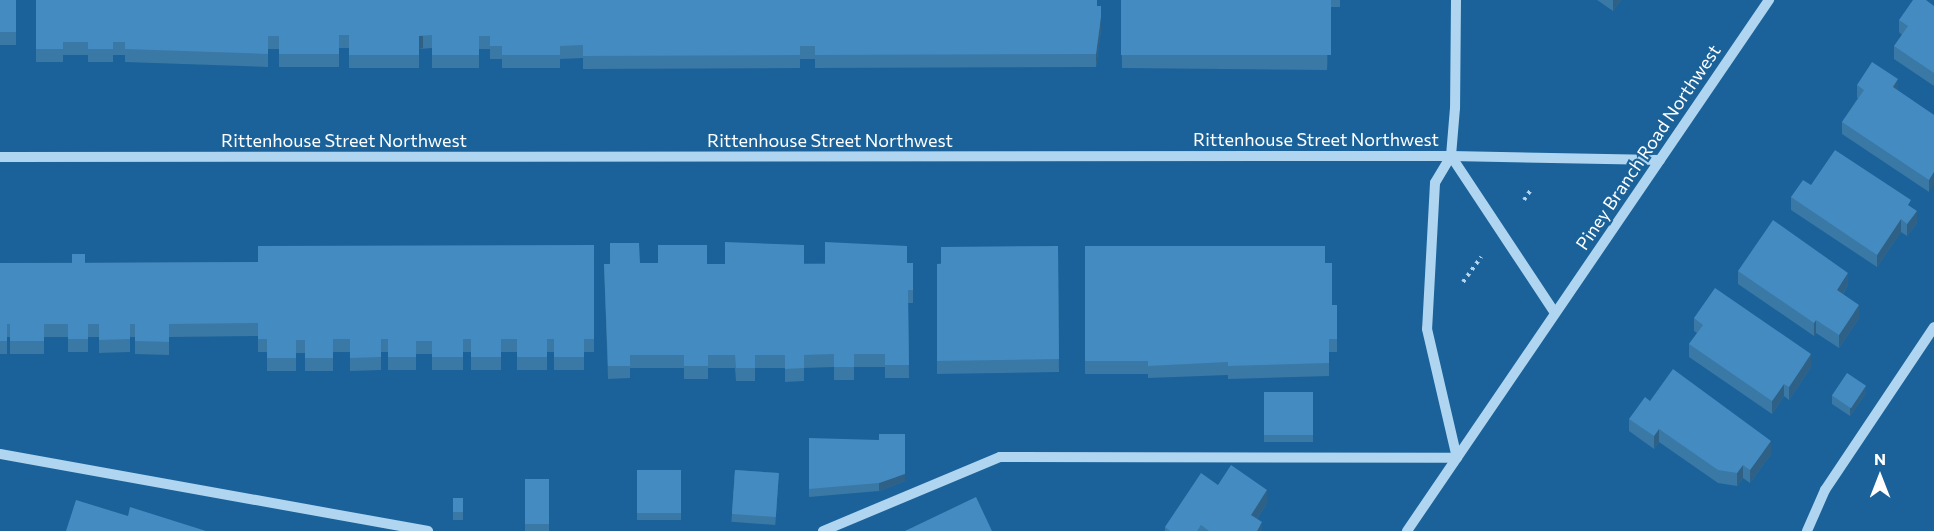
<!DOCTYPE html>
<html>
<head>
<meta charset="utf-8">
<style>
	body { margin:0 }
	#map { position:relative; width:1934px; height:531px; overflow:hidden; background:#1a6299; font-family:Commissioner,sans-serif }
	div>[style] { position:absolute }
	.path>* { height:4px; margin-top:-2px; transform-origin:0; background:repeating-linear-gradient(90deg,#afd5f1 0 3px,transparent 0 7.5px) }
	.minor>* { height:10px; margin:-5px; padding:0 5px; transform-origin:5px; border-radius:5px; background:#afd5f1 }
	.wall>* { inset:0; background:#3a78a5; transform-origin:0 0 }
	.shaded-wall>* { inset:0; background:#2f6186 }
	.building>* { inset:0; background:#438bc0; transform-origin:0 0 }
	span { translate:-50% -50%; white-space:nowrap; text-align:center; line-height:1.15; -webkit-text-stroke:4.5px #1a6299; paint-order:stroke }
	.street-label { font-size:18px; color:#fff }
	.north { position:absolute; left:1850px; top:447px; width:60px; height:60px; -webkit-text-stroke:4px #1a6299; paint-order:stroke; rotate:0deg; font-size:16px; font-weight:700; line-height:24px; text-align:center; color:#fff }
	.north::after { content:''; display:block; margin:auto; width:21px; height:27px; background:#fff; clip-path:polygon(50% 0,100% 100%,50% 72%,0 100%) }
</style>
</head>
<body>
<div id="map">
	<div class="path">
		<div style="left:1524px;top:200px;width:14px;rotate:-56deg"></div>
		<div style="left:1463px;top:282px;width:31px;rotate:-54deg"></div>
	</div>
	<div class="minor">
		<div style="left:1456px;top:0;width:108px;rotate:90.5deg"></div>
		<div style="left:1455px;top:108px;width:48px;rotate:94.8deg"></div>
		<div style="left:1451px;top:156px;width:31px;rotate:121deg"></div>
		<div style="left:1435px;top:183px;width:146px;rotate:93.1deg"></div>
		<div style="left:1427px;top:329px;width:132px;rotate:76.9deg"></div>
		<div style="left:1451px;top:156px;width:188px;rotate:56.5deg"></div>
		<div style="left:0;top:157px;width:1451px;rotate:-0.04deg"></div>
		<div style="left:1451px;top:156px;width:209px;rotate:1.1deg"></div>
		<div style="left:0;top:454px;width:435px;rotate:10.2deg"></div>
		<div style="left:823px;top:531px;width:192px;rotate:-22.7deg"></div>
		<div style="left:1000px;top:457px;width:457px;rotate:0.1deg"></div>
		<div style="left:1407px;top:531px;width:643px;rotate:-55.72deg"></div>
		<div style="left:1807px;top:531px;width:45px;rotate:-66.3deg"></div>
		<div style="left:1825px;top:490px;width:196px;rotate:-56.2deg"></div>
	</div>
	<div class="wall">
		<div style="left:0;top:0;width:16px;height:45px"></div>
		<div style="clip-path:polygon(36px 0,1097px 6px,1101px 30px,1096px 67px,815px 68px,815px 59px,800px 59px,800px 68px,583px 69px,583px 58px,560px 59px,560px 68px,502px 68px,502px 59px,490px 59px,490px 49px,479px 49px,479px 68px,432px 68px,432px 48px,419px 49px,419px 68px,349px 68px,349px 48px,339px 48px,339px 67px,279px 67px,279px 49px,268px 49px,268px 67px,125px 62px,125px 55px,113px 55px,113px 62px,88px 62px,88px 55px,63px 55px,63px 62px,36px 62px)"></div>
		<div style="clip-path:polygon(1121px 0,1340px 0,1340px 7px,1331px 7px,1327px 70px,1122px 68px)"></div>
		<div style="clip-path:polygon(1597px 0,1621px 0,1613px 11px)"></div>
		<div style="clip-path:polygon(1934px 6px,1934px 86px,1894px 59px,1894px 46px,1902px 35px,1899px 32px,1899px 20px)"></div>
		<div style="clip-path:polygon(1857px 85px,1898px 91px,1934px 115px,1929px 192px,1842px 134px,1842px 122px,1858px 98px,1857px 98px)"></div>
		<div style="clip-path:polygon(1811px 185px,1911px 207px,1917px 223px,1907px 236px,1901px 232px,1877px 267px,1791px 210px,1791px 197px)"></div>
		<div style="clip-path:polygon(594px 245px,594px 352px,584px 352px,584px 370px,554px 370px,554px 352px,547px 352px,547px 370px,517px 370px,517px 352px,501px 352px,501px 370px,471px 370px,471px 352px,463px 352px,463px 370px,432px 370px,432px 354px,416px 354px,416px 370px,388px 370px,388px 352px,381px 352px,381px 370px,350px 371px,350px 352px,333px 352px,333px 371px,305px 371px,305px 353px,296px 353px,296px 371px,267px 371px,267px 352px,258px 352px,258px 336px,169px 337px,169px 355px,135px 354px,135px 337px,130px 337px,130px 352px,99px 353px,99px 337px,88px 337px,88px 352px,68px 352px,68px 337px,44px 337px,44px 354px,10px 354px,10px 337px,7px 337px,7px 354px,0 354px,0 263px,258px 262px)"></div>
		<div style="clip-path:polygon(1058px 246px,1059px 372px,937px 374px,937px 264px)"></div>
		<div style="clip-path:polygon(1085px 246px,1325px 263px,1332px 305px,1337px 305px,1337px 352px,1329px 352px,1329px 376px,1228px 379px,1228px 375px,1148px 378px,1148px 374px,1085px 374px)"></div>
		<div style="clip-path:polygon(640px 263px,707px 264px,913px 263px,913px 303px,908px 303px,909px 378px,885px 378px,885px 367px,854px 367px,854px 380px,834px 380px,834px 367px,804px 368px,804px 381px,785px 382px,785px 368px,755px 368px,755px 381px,736px 381px,735px 368px,708px 368px,708px 379px,684px 379px,684px 368px,630px 368px,630px 378px,608px 379px,604px 264px)"></div>
		<div style="clip-path:polygon(1738px 271px,1848px 285px,1843px 294px,1859px 318px,1839px 348px,1816px 333px,1814px 336px,1738px 284px)"></div>
		<div style="clip-path:polygon(1694px 318px,1811px 367px,1789px 400px,1784px 396px,1772px 414px,1689px 357px,1689px 344px,1697px 333px,1694px 331px)"></div>
		<div style="left:1264px;top:392px;width:49px;height:50px"></div>
		<div style="clip-path:polygon(1866px 393px,1850px 416px,1832px 404px,1832px 396px)"></div>
		<div style="clip-path:polygon(1650px 401px,1771px 454px,1750px 483px,1743px 478px,1737px 486px,1718px 483px,1659px 442px,1654px 449px,1629px 431px,1629px 419px)"></div>
		<div style="clip-path:polygon(809px 438px,905px 481px,879px 491px,809px 497px)"></div>
		<div style="left:637px;top:470px;width:44px;height:50px"></div>
		<div style="left:735px;top:470px;width:44px;height:52px;rotate:4deg"></div>
		<div style="left:525px;top:479px;width:24px;height:52px"></div>
		<div style="clip-path:polygon(1218px 485px,1267px 503px,1257px 519px,1262px 531px,1165px 531px,1165px 527px)"></div>
		<div style="left:453px;top:498px;width:10px;height:22px"></div>
	</div>
	<div class="shaded-wall">
		<div style="clip-path:polygon(1331px 0,1331px 7px,1327px 70px,1327px 57px)"></div>
		<div style="clip-path:polygon(1613px 0,1621px 0,1613px 11px)"></div>
		<div style="clip-path:polygon(1101px 17px,1101px 30px,1096px 67px,1096px 54px)"></div>
		<div style="clip-path:polygon(423px 35px,423px 48px,419px 49px,419px 36px)"></div>
		<div style="clip-path:polygon(1898px 79px,1898px 92px,1893px 87px)"></div>
		<div style="clip-path:polygon(1934px 172px,1934px 185px,1929px 192px,1929px 180px)"></div>
		<div style="clip-path:polygon(1917px 211px,1917px 223px,1907px 236px,1907px 224px)"></div>
		<div style="clip-path:polygon(1901px 219px,1901px 232px,1877px 267px,1877px 255px)"></div>
		<div style="clip-path:polygon(1848px 273px,1848px 285px,1837px 303px,1837px 290px)"></div>
		<div style="clip-path:polygon(1859px 305px,1859px 318px,1839px 348px,1839px 335px)"></div>
		<div style="clip-path:polygon(1816px 320px,1816px 333px,1814px 336px,1814px 323px)"></div>
		<div style="clip-path:polygon(1811px 354px,1811px 367px,1789px 400px,1789px 387px)"></div>
		<div style="clip-path:polygon(1784px 384px,1784px 396px,1772px 414px,1772px 401px)"></div>
		<div style="clip-path:polygon(1866px 386px,1866px 393px,1850px 416px,1850px 408px)"></div>
		<div style="clip-path:polygon(1659px 429px,1659px 442px,1654px 449px,1654px 436px)"></div>
		<div style="clip-path:polygon(1771px 441px,1771px 454px,1750px 483px,1750px 470px)"></div>
		<div style="clip-path:polygon(1743px 465px,1743px 478px,1737px 486px,1737px 473px)"></div>
		<div style="clip-path:polygon(905px 474px,905px 481px,879px 491px,879px 483px)"></div>
		<div style="clip-path:polygon(1267px 490px,1267px 503px,1251px 528px,1251px 515px)"></div>
		<div style="clip-path:polygon(1262px 522px,1262px 531px,1257px 531px)"></div>
	</div>
	<div class="building">
		<div style="left:0;top:0;width:16px;height:32px"></div>
		<div style="clip-path:polygon(36px 0,1097px 0,1097px 6px,1101px 6px,1101px 17px,1096px 54px,815px 55px,815px 46px,800px 46px,800px 55px,583px 56px,583px 45px,560px 46px,560px 55px,502px 55px,502px 46px,490px 46px,490px 36px,479px 36px,479px 55px,432px 55px,432px 35px,419px 36px,419px 55px,349px 55px,349px 35px,339px 35px,339px 54px,279px 54px,279px 36px,268px 36px,268px 54px,125px 49px,125px 42px,113px 42px,113px 49px,88px 49px,88px 42px,63px 42px,63px 49px,36px 49px)"></div>
		<div style="left:1121px;top:0;width:210px;height:55px"></div>
		<div style="clip-path:polygon(1913px 0,1926px 0,1934px 6px,1934px 73px,1894px 46px,1908px 26px,1899px 20px)"></div>
		<div style="clip-path:polygon(1872px 62px,1898px 79px,1893px 87px,1934px 115px,1934px 172px,1929px 180px,1842px 122px,1864px 90px,1857px 85px)"></div>
		<div style="clip-path:polygon(1835px 150px,1911px 200px,1908px 205px,1917px 211px,1907px 224px,1901px 219px,1877px 255px,1791px 197px,1803px 180px,1811px 185px)"></div>
		<div style="clip-path:polygon(1773px 220px,1848px 273px,1837px 290px,1859px 305px,1839px 335px,1816px 320px,1814px 323px,1738px 271px)"></div>
		<div style="clip-path:polygon(725px 242px,804px 245px,804px 264px,825px 264px,825px 242px,907px 246px,907px 263px,913px 263px,913px 290px,908px 290px,909px 365px,885px 365px,885px 354px,854px 354px,854px 367px,834px 367px,834px 354px,804px 355px,804px 368px,785px 369px,785px 355px,755px 355px,755px 368px,736px 368px,735px 355px,708px 355px,708px 366px,684px 366px,684px 355px,630px 355px,630px 366px,608px 366px,604px 264px,610px 264px,610px 243px,639px 243px,640px 263px,658px 263px,658px 245px,707px 245px,707px 264px,725px 264px)"></div>
		<div style="clip-path:polygon(594px 245px,594px 339px,584px 339px,584px 357px,554px 357px,554px 339px,547px 339px,547px 357px,517px 357px,517px 339px,501px 339px,501px 357px,471px 357px,471px 339px,463px 339px,463px 357px,432px 357px,432px 341px,416px 341px,416px 357px,388px 357px,388px 339px,381px 339px,381px 357px,350px 358px,350px 339px,333px 339px,333px 358px,305px 358px,305px 340px,296px 340px,296px 358px,267px 358px,267px 339px,258px 339px,258px 323px,169px 324px,169px 342px,135px 341px,135px 324px,130px 324px,130px 339px,99px 340px,99px 324px,88px 324px,88px 339px,68px 339px,68px 324px,44px 324px,44px 341px,10px 341px,10px 324px,7px 324px,7px 341px,0 341px,0 263px,72px 263px,72px 254px,85px 254px,85px 263px,258px 262px,258px 246px)"></div>
		<div style="clip-path:polygon(1058px 246px,1059px 359px,937px 361px,937px 264px,941px 264px,941px 247px)"></div>
		<div style="clip-path:polygon(1085px 246px,1325px 246px,1325px 263px,1332px 263px,1332px 305px,1337px 305px,1337px 339px,1329px 339px,1329px 363px,1228px 366px,1228px 362px,1148px 366px,1148px 361px,1085px 361px)"></div>
		<div style="clip-path:polygon(1715px 288px,1811px 354px,1789px 387px,1784px 384px,1772px 401px,1689px 344px,1703px 325px,1694px 318px)"></div>
		<div style="clip-path:polygon(1673px 369px,1771px 441px,1750px 470px,1743px 465px,1737px 473px,1718px 470px,1659px 429px,1654px 436px,1629px 419px,1645px 397px,1650px 401px)"></div>
		<div style="left:1847px;top:373px;width:23px;height:27px;rotate:34deg"></div>
		<div style="left:1264px;top:392px;width:49px;height:43px"></div>
		<div style="clip-path:polygon(879px 434px,905px 434px,905px 474px,879px 483px,809px 489px,809px 438px,879px 440px)"></div>
		<div style="clip-path:polygon(1231px 465px,1267px 490px,1251px 515px,1262px 522px,1257px 531px,1209px 531px,1201px 525px,1197px 531px,1170px 531px,1165px 527px,1201px 473px,1218px 485px)"></div>
		<div style="left:637px;top:470px;width:44px;height:43px"></div>
		<div style="left:735px;top:470px;width:44px;height:44px;rotate:4deg"></div>
		<div style="left:525px;top:479px;width:24px;height:45px"></div>
		<div style="clip-path:polygon(976px 497px,992px 531px,905px 531px)"></div>
		<div style="left:453px;top:498px;width:10px;height:14px"></div>
		<div style="clip-path:polygon(76px 500px,128px 516px,130px 507px,206px 531px,66px 531px)"></div>
	</div>
	<div class="street-label">
		<span style="left:1316px;top:139px">Rittenhouse Street Northwest</span>
		<span style="left:344px;top:140px">Rittenhouse Street Northwest</span>
		<span style="left:830px;top:140px">Rittenhouse Street Northwest</span>
		<span style="left:1648px;top:147px;rotate:-56deg">Piney Branch Road Northwest</span>
	</div>
	<div class="north">N</div>
</div>
</body>
</html>
